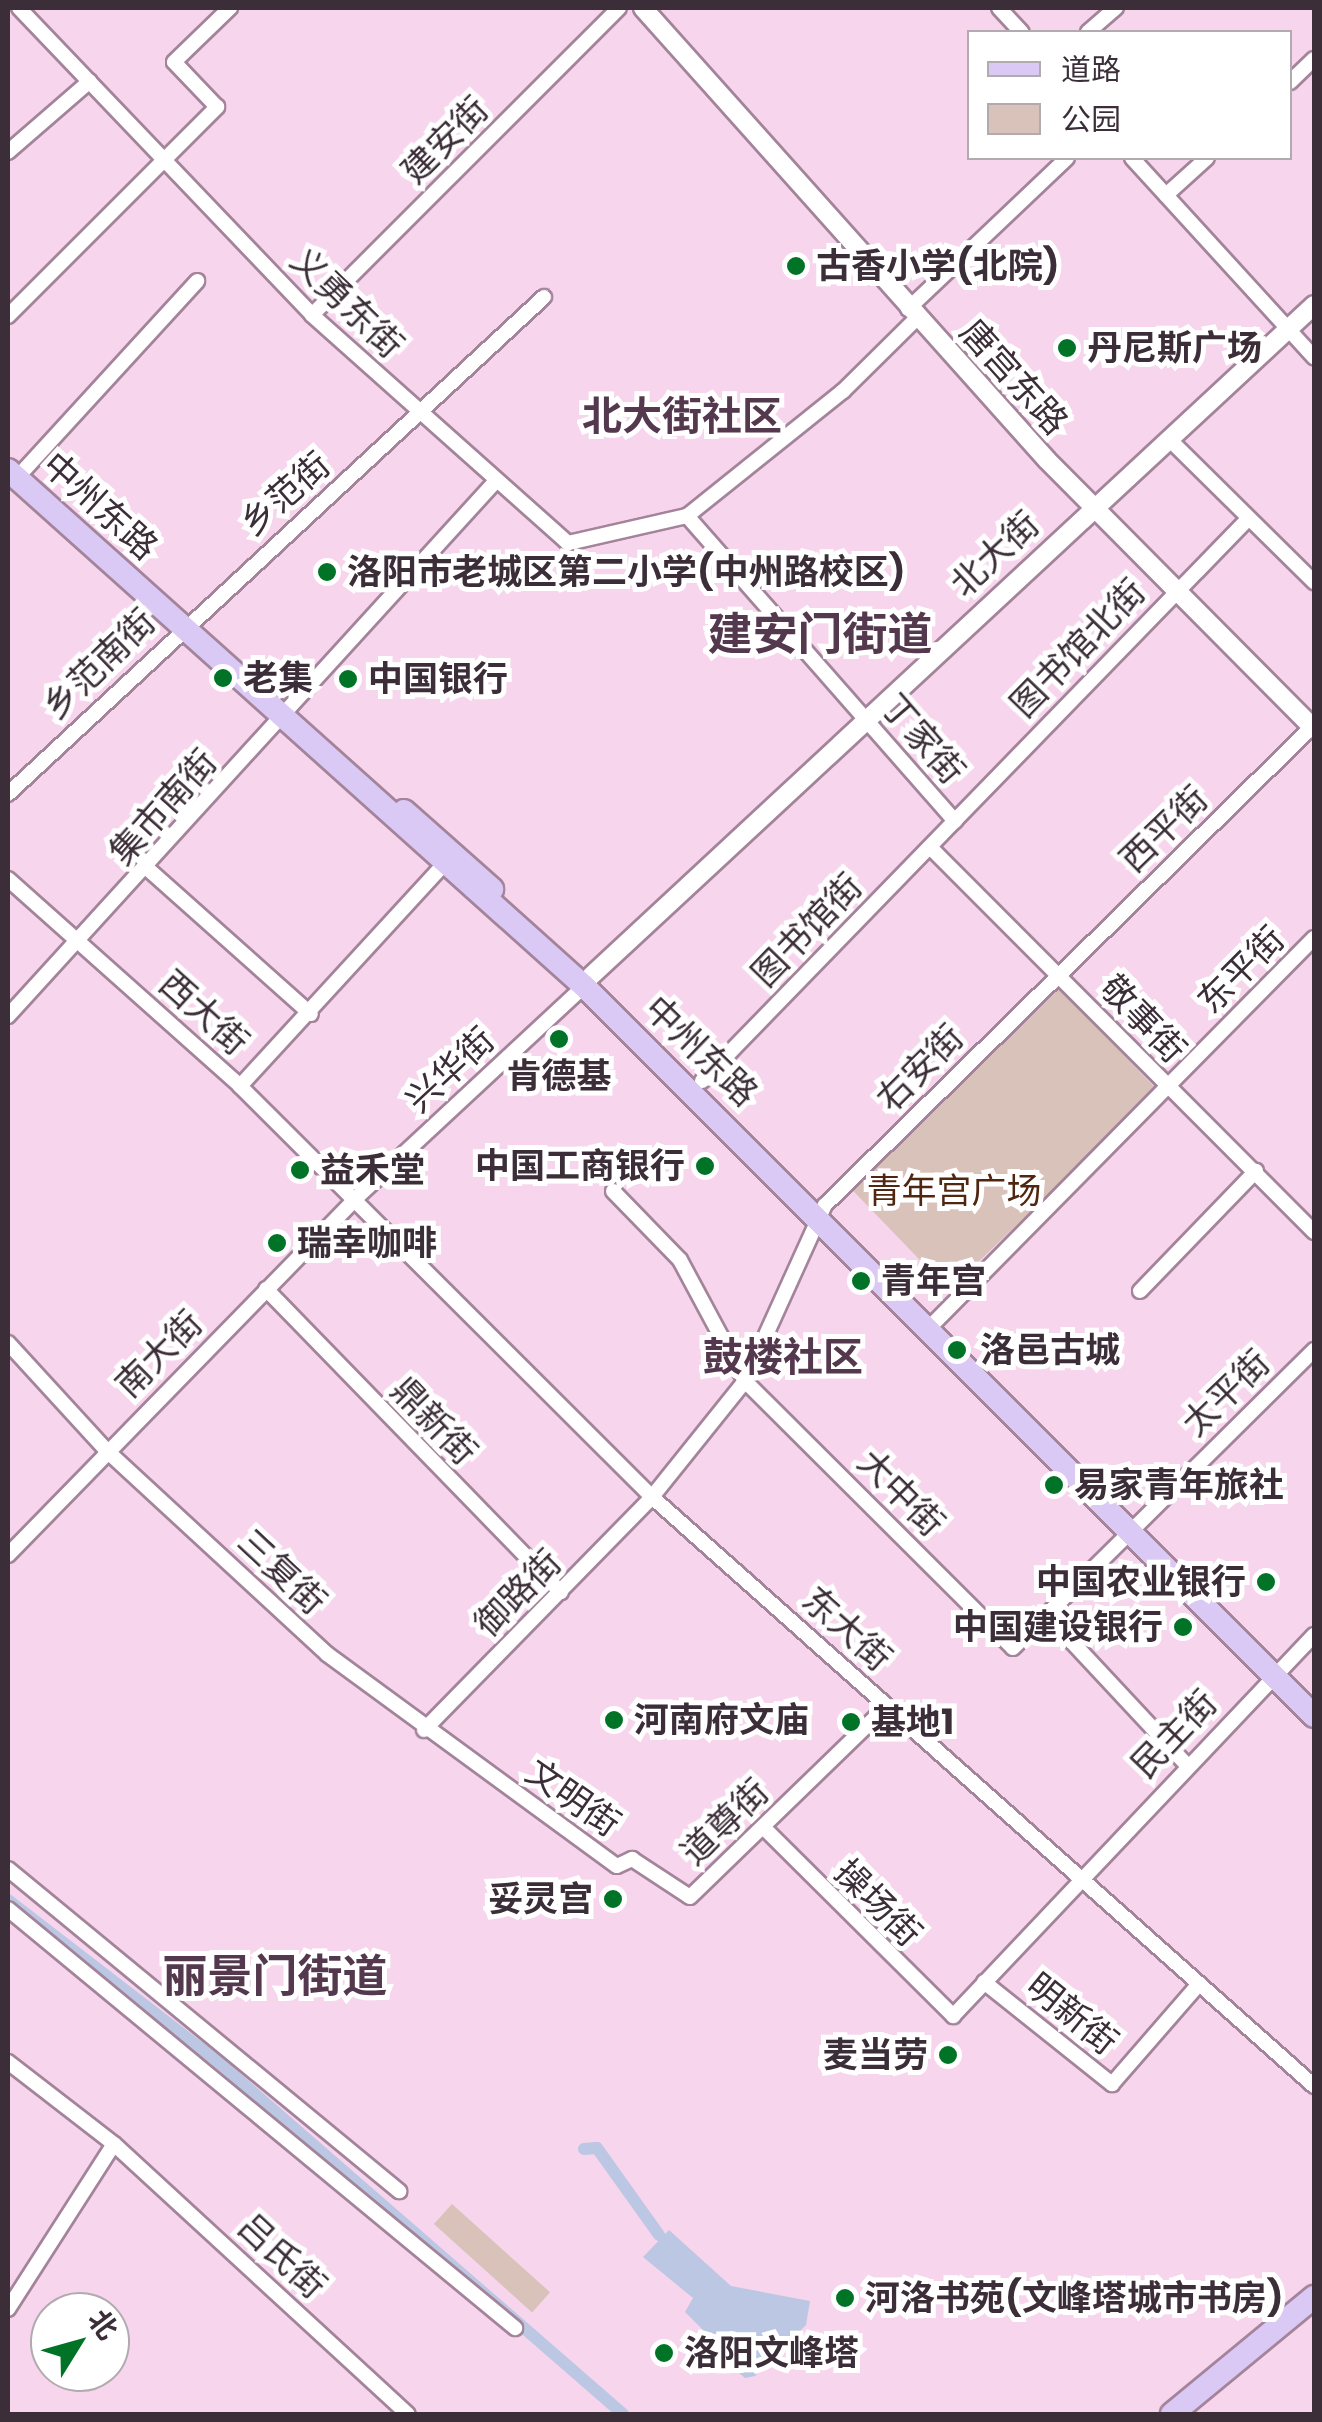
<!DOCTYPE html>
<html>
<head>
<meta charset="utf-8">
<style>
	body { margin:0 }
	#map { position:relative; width:1322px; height:2422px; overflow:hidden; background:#f7d5ed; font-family:Poppins,"Noto Sans SC",sans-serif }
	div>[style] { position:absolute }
	.green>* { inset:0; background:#d9c2b9; transform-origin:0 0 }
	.water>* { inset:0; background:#bbc7e3 }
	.canal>* { height:12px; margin:-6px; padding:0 6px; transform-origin:6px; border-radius:6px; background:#bbc7e3 }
	.roads { filter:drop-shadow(2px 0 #a3849a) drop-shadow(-2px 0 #a3849a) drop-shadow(0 2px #a3849a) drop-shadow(0 -2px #a3849a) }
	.minor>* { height:14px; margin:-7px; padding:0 7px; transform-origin:7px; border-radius:7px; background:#fff }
	.tertiary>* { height:18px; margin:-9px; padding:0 9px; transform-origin:9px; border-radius:9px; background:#fff }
	.primary>* { height:22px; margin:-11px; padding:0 11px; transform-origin:11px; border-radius:11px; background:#dac9f5 }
	.dots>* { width:28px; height:28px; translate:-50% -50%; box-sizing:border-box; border:5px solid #fff; border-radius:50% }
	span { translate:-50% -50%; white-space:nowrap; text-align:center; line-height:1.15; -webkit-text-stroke:10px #fff; paint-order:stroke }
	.street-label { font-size:35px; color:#3b2e38 }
	.poi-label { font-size:35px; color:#3b2e38; font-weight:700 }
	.left { translate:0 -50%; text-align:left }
	.right { translate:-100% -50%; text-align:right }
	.park-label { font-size:35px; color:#512611 }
	.quarter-label { font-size:40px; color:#54384d; font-weight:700 }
	.district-label { font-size:45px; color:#54384d; font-weight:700 }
	.frame { position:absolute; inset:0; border:10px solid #3b2e38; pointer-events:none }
	.legend { position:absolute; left:967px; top:30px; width:325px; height:130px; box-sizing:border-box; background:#fff; border:2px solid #b1abaf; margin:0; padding:12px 18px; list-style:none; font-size:30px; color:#3b2e38 }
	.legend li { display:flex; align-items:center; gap:20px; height:50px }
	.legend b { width:50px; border:2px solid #b1abaf }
	.north { position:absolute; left:30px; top:2292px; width:100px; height:100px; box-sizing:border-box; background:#fff; border:2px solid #b1abaf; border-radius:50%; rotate:53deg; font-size:28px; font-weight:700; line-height:40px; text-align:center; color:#3b2e38 }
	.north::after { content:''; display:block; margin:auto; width:35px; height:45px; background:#007327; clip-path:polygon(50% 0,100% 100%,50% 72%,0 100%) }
</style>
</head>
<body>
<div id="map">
	<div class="green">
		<div style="left:1059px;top:988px;width:141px;height:289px;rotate:46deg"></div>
		<div style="left:452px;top:2204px;width:132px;height:27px;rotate:42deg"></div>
	</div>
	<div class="water">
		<div style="clip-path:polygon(669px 2230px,731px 2286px,810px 2301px,806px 2325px,755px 2376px,745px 2378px,704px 2343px,709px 2336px,685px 2312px,693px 2298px,643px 2257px)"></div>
	</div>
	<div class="canal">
		<div style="left:8px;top:1900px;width:264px;rotate:37.6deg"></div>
		<div style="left:217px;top:2061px;width:538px;rotate:41.01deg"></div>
		<div style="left:584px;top:2149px;width:13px;rotate:-4deg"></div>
		<div style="left:597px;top:2148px;width:107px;rotate:54.5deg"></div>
	</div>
	<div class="roads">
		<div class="minor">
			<div style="left:19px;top:8px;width:424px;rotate:46.3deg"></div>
			<div style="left:312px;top:315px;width:343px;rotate:41.7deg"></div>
			<div style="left:568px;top:543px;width:122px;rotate:-12.8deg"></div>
			<div style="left:687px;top:516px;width:200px;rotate:-38.7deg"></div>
			<div style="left:843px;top:391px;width:104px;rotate:-44.6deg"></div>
			<div style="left:999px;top:8px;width:33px;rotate:47deg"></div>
			<div style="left:1088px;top:32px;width:37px;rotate:-41deg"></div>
			<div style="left:1290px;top:82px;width:33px;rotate:-44deg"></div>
			<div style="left:8px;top:152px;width:108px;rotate:-40.9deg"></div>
			<div style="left:1132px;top:158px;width:270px;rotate:47.6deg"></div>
			<div style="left:1166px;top:195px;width:55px;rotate:-42.1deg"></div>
			<div style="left:908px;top:309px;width:219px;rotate:-43.5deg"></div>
			<div style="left:312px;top:315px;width:434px;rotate:-45deg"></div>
			<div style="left:8px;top:316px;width:296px;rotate:-45deg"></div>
			<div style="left:217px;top:107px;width:62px;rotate:-133.7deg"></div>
			<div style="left:174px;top:62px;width:78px;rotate:-44deg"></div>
			<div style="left:1176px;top:446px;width:194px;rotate:44.6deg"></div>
			<div style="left:25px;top:469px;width:255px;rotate:-47.5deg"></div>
			<div style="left:687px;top:516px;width:406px;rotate:48.7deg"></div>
			<div style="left:8px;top:794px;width:731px;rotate:-42.84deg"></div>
			<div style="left:930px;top:847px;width:544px;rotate:45.07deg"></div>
			<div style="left:148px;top:869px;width:218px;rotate:41.7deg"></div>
			<div style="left:8px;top:879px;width:311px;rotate:41.7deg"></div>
			<div style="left:240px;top:1086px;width:582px;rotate:44.93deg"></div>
			<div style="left:652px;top:1497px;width:886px;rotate:41.66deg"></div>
			<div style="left:8px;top:1016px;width:723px;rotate:-47.64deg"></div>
			<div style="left:702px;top:1081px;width:784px;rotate:-45.83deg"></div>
			<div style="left:240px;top:1086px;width:299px;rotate:-47.4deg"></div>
			<div style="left:613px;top:1191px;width:96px;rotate:45.8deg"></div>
			<div style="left:680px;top:1260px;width:137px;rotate:61.8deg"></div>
			<div style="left:745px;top:1381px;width:378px;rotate:44.9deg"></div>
			<div style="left:1013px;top:1648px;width:424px;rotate:-44.7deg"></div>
			<div style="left:266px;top:1289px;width:423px;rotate:45.8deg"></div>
			<div style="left:1140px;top:1291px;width:167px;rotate:-46deg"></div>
			<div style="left:929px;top:1328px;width:548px;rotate:-45.37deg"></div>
			<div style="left:8px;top:1343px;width:145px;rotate:47.5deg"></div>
			<div style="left:106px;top:1450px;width:301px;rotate:42.7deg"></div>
			<div style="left:327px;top:1654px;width:359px;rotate:36.2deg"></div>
			<div style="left:617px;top:1866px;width:17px;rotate:-25deg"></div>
			<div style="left:632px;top:1859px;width:69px;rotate:33.2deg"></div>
			<div style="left:690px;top:1897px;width:273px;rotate:-44.1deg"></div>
			<div style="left:8px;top:1555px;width:499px;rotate:-45.7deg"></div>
			<div style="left:356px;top:1198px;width:311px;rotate:-42.9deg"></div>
			<div style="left:1046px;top:1614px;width:207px;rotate:47deg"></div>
			<div style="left:424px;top:1730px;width:326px;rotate:-45.6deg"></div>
			<div style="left:652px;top:1497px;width:149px;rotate:-51.3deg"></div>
			<div style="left:745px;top:1381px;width:193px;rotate:-65.6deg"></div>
			<div style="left:825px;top:1205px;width:682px;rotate:-44.47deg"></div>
			<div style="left:764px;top:1828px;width:267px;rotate:44.8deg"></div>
			<div style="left:953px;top:2016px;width:525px;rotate:-46.54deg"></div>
			<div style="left:8px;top:1869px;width:507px;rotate:39.47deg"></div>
			<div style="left:8px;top:1909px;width:658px;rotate:39.57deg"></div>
			<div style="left:984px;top:1982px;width:164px;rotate:38.6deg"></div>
			<div style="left:1112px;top:2084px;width:133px;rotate:-49deg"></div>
			<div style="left:8px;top:2062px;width:134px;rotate:37.7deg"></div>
			<div style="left:114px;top:2144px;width:399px;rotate:42.6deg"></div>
			<div style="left:8px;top:2309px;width:196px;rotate:-57.3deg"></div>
		</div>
		<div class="tertiary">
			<div style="left:643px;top:8px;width:606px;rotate:48.21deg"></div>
			<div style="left:1047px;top:460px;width:379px;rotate:45.2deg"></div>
			<div style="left:591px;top:976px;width:986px;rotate:-42.86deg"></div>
		</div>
		<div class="primary">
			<div style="left:8px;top:470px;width:773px;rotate:41.86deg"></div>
			<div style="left:584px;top:986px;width:1032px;rotate:45deg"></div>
			<div style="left:404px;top:811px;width:118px;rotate:41.6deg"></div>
			<div style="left:1172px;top:2414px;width:184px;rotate:-39.5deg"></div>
		</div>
	</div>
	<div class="dots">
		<div style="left:796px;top:266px;background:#007327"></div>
		<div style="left:1067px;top:348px;background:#007327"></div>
		<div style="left:327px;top:572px;background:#007327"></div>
		<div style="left:223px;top:678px;background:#007327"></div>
		<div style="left:348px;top:679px;background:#007327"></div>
		<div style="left:559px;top:1039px;background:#007327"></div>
		<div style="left:705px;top:1166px;background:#007327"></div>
		<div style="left:300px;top:1170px;background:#007327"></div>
		<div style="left:277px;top:1243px;background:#007327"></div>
		<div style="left:861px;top:1281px;background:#007327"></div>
		<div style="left:957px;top:1350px;background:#007327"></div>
		<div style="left:1054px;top:1485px;background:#007327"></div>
		<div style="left:1266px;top:1582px;background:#007327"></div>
		<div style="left:1183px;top:1627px;background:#007327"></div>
		<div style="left:614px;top:1720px;background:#007327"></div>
		<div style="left:851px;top:1722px;background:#007327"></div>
		<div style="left:613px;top:1899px;background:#007327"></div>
		<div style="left:948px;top:2055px;background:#007327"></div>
		<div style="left:845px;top:2298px;background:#007327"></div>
		<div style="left:664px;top:2353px;background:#007327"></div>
	</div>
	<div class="street-label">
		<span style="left:445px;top:140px;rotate:-45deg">建安街</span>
		<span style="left:347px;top:303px;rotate:44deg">义勇东街</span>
		<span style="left:1014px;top:377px;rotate:48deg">唐宫东路</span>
		<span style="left:285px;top:494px;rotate:-41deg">乡范街</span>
		<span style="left:100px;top:506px;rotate:42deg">中州东路</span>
		<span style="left:995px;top:554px;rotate:-43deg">北大街</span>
		<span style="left:1078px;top:648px;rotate:-46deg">图书馆北街</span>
		<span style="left:99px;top:664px;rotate:-44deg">乡范南街</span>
		<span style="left:923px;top:739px;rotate:49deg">丁家街</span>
		<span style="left:163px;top:807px;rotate:-48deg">集市南街</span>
		<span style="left:1164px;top:829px;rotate:-44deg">西平街</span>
		<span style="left:807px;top:930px;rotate:-46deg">图书馆街</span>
		<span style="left:1241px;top:970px;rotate:-45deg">东平街</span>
		<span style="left:204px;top:1013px;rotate:42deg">西大街</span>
		<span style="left:1143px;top:1019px;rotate:46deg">敬事街</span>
		<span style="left:701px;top:1051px;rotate:44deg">中州东路</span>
		<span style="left:920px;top:1068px;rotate:-45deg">右安街</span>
		<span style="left:450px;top:1070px;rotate:-43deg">兴华街</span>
		<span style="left:159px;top:1354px;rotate:-45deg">南大街</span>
		<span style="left:1226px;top:1393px;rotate:-44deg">太平街</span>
		<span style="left:434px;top:1421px;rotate:46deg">鼎新街</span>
		<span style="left:901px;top:1493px;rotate:45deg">大中街</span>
		<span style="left:282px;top:1572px;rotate:43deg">三复街</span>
		<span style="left:518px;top:1593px;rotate:-45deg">御路街</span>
		<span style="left:847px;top:1629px;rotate:42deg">东大街</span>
		<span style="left:1174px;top:1734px;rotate:-46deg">民主街</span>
		<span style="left:573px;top:1798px;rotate:35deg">文明街</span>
		<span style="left:725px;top:1822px;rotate:-44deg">道尊街</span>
		<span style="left:878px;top:1903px;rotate:45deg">操场街</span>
		<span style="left:1072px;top:2014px;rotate:39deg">明新街</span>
		<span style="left:282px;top:2256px;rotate:43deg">吕氏街</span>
	</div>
	<div class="poi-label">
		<span class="left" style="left:816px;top:266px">古香小学(北院)</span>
		<span class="left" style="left:1087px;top:348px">丹尼斯广场</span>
		<span class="left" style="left:347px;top:572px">洛阳市老城区第二小学(中州路校区)</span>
		<span class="left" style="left:243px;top:678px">老集</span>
		<span class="left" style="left:368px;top:679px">中国银行</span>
		<span style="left:559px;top:1076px">肯德基</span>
		<span class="right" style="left:685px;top:1166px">中国工商银行</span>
		<span class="left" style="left:320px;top:1170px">益禾堂</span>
		<span class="left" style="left:297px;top:1243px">瑞幸咖啡</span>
		<span class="left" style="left:881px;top:1281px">青年宫</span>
		<span class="left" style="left:980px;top:1350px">洛邑古城</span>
		<span class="left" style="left:1074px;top:1485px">易家青年旅社</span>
		<span class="right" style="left:1246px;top:1582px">中国农业银行</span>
		<span class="right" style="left:1163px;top:1627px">中国建设银行</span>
		<span class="left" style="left:634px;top:1720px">河南府文庙</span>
		<span class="left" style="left:871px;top:1722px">基地1</span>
		<span class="right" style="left:593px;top:1899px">妥灵宫</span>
		<span class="right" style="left:928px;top:2055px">麦当劳</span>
		<span class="left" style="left:865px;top:2298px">河洛书苑(文峰塔城市书房)</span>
		<span class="left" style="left:684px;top:2353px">洛阳文峰塔</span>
	</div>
	<div class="park-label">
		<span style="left:954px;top:1191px">青年宫广场</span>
	</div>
	<div class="quarter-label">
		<span style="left:682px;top:416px">北大街社区</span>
		<span style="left:783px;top:1357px">鼓楼社区</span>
	</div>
	<div class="district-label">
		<span style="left:820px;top:635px">建安门街道</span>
		<span style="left:275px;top:1977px">丽景门街道</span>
	</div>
	<div class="frame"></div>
	<ul class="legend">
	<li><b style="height:12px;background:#dac9f5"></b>道路</li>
	<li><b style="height:28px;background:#d9c2b9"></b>公园</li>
	</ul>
	<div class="north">北</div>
</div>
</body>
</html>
